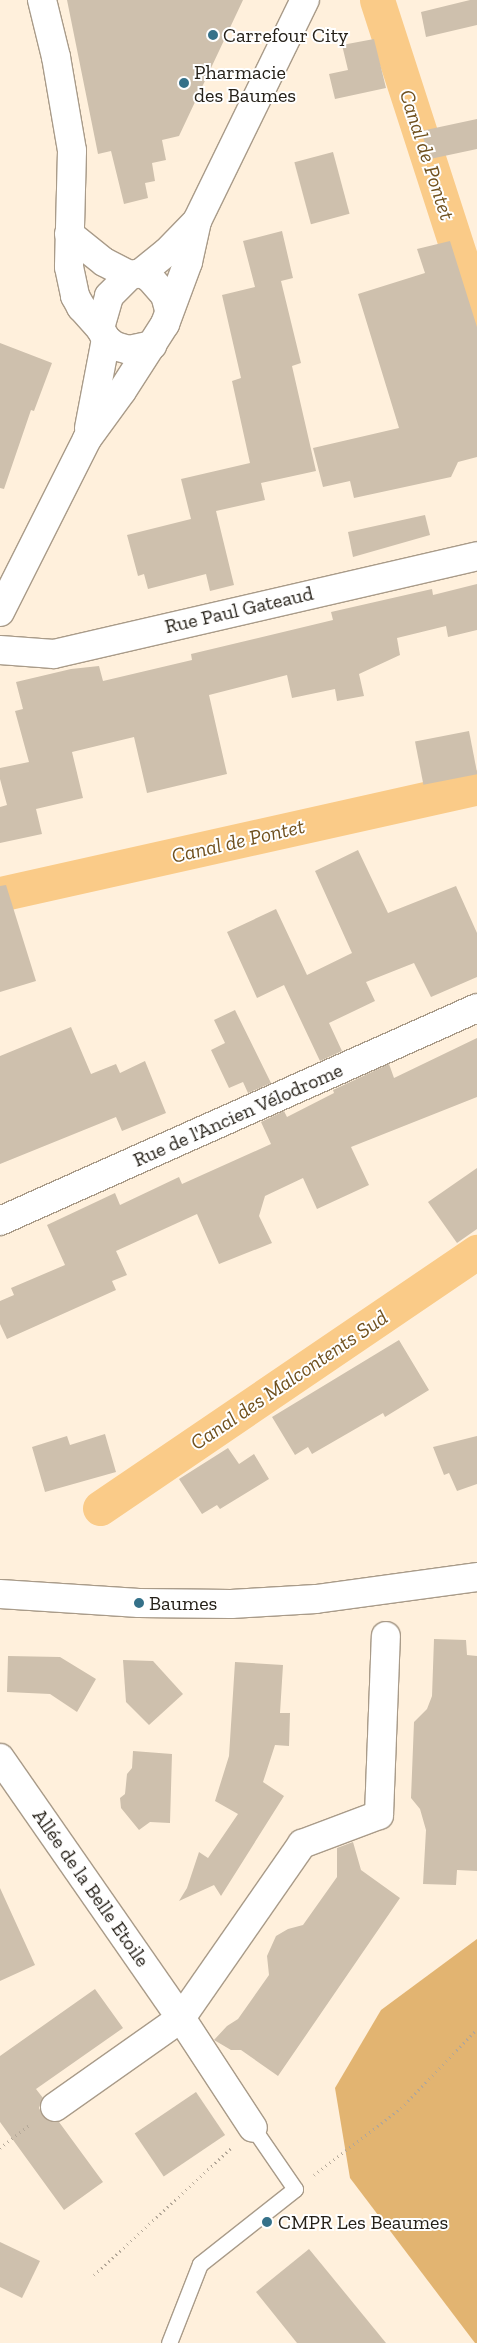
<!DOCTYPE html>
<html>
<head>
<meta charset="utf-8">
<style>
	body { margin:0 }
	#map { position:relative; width:477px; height:2343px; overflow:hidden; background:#fff0dc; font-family:"Zilla Slab",serif }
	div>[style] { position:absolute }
	.forest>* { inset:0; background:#e2b471 }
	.canal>* { height:35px; margin:-17.5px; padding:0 17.5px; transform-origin:17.5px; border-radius:17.5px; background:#facb88 }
	.building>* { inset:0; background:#cec0ad; transform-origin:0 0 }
	.path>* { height:3px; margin-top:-1.5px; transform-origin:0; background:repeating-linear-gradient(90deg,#b3a798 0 1px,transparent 0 5px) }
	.roads { filter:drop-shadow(1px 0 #a99b89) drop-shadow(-1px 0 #a99b89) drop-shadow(0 1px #a99b89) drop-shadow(0 -1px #a99b89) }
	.lane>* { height:15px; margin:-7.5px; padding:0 7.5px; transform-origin:7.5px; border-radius:7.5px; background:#fff }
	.street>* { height:28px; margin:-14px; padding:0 14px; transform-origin:14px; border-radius:14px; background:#fff }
	.secondary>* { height:28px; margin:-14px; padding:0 14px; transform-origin:14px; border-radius:14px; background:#fff }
	.dots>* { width:14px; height:14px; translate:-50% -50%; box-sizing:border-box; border:2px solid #fff; border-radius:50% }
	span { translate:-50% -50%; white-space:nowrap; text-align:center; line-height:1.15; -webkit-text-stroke:4px #fff; paint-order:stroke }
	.poi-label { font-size:20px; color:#252018 }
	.left { translate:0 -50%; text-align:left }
	.street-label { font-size:20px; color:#252018 }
	.water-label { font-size:21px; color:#6f501e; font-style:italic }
</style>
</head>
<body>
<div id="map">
	<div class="forest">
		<div style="clip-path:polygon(477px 1939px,477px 2343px,475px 2343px,350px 2178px,335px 2088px,381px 2010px)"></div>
	</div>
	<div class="canal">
		<div style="left:377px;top:0;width:326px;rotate:72.1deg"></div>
		<div style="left:0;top:894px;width:489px;rotate:-12.6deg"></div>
		<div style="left:100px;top:1508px;width:456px;rotate:-34.2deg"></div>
	</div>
	<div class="building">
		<div style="clip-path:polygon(67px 0,243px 0,179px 136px,162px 140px,166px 160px,152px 163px,155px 181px,145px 183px,148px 198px,124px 204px,111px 151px,98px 154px)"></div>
		<div style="clip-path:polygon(470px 0,477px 0,477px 25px,426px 37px,421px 12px)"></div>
		<div style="clip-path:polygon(374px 39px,386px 88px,335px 99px,329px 74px,348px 70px,342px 45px)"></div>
		<div style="clip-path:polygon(477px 119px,477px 149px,430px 159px,421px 131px)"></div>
		<div style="left:333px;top:152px;width:64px;height:40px;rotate:75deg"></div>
		<div style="clip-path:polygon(282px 231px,293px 278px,281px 281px,301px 363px,292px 366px,316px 471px,261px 483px,265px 500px,216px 511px,234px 585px,210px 591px,206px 574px,148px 589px,144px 574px,138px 576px,127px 535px,191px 519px,181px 479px,250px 463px,232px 381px,241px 378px,222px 295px,255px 287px,243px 241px)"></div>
		<div style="clip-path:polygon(450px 241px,477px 327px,477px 457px,458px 462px,451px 477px,354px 498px,350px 481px,323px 487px,313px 448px,399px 428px,358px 294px,425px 273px,417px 249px)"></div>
		<div style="clip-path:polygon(0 343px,52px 363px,34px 411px,31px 410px,4px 489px,0 488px)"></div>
		<div style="clip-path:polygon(425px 515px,430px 535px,353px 557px,348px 532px)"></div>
		<div style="clip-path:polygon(477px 584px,477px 630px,448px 637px,446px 626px,397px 638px,400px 655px,359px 674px,364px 696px,337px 701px,335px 689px,292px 698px,287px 675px,209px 695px,227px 774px,147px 793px,134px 737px,72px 752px,83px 798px,36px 809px,42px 834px,0 843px,0 807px,7px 805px,0 779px,0 768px,29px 762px,15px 711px,23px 709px,16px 682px,71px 669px,99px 666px,103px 681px,192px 660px,191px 654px,333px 620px,331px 612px,432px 589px,433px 595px)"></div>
		<div style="left:469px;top:731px;width:44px;height:55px;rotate:79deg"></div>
		<div style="clip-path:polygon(358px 850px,388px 913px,456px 886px,477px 933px,477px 977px,431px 997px,414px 963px,366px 982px,375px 1001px,329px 1023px,342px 1051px,320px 1061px,284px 985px,257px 998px,227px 932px,276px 909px,307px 975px,352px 953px,315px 871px)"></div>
		<div style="clip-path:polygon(6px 885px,36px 981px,0 992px,0 886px)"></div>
		<div style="clip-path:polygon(235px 1010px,271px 1083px,248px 1093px,243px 1082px,229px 1088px,211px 1050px,225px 1043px,214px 1020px)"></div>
		<div style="clip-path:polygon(71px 1027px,91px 1074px,116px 1064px,120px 1073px,145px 1061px,166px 1113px,122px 1131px,116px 1117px,0 1164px,0 1056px)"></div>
		<div style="clip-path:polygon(477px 1038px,477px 1097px,351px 1147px,369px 1185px,317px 1209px,303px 1178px,265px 1196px,259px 1216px,272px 1243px,219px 1264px,197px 1214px,116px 1251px,127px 1275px,112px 1281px,116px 1290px,7px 1339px,0 1324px,0 1301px,14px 1295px,11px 1288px,65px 1265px,47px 1225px,115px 1193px,120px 1205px,179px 1177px,182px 1184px,271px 1144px,261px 1122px,284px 1111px,287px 1117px,334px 1093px,333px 1090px,389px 1064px,394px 1078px)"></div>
		<div style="clip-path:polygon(477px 1168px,477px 1229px,457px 1243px,428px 1202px)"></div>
		<div style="clip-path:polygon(399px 1340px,429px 1390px,385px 1417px,383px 1413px,312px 1454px,308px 1447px,295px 1455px,272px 1417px)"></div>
		<div style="clip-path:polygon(105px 1434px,116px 1472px,45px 1492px,32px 1447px,67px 1436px,70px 1445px)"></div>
		<div style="clip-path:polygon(477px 1436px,477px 1484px,457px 1491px,449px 1473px,444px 1475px,433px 1447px)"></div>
		<div style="clip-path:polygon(228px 1448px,239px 1464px,254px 1454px,269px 1479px,220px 1509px,217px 1505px,202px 1514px,179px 1479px)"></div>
		<div style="clip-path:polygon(434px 1639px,466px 1640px,467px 1655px,477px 1656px,477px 1871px,457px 1870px,456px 1885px,423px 1884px,426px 1830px,420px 1809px,411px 1798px,414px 1722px,427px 1709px,432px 1696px)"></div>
		<div style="clip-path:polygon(8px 1656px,60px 1657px,96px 1679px,77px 1712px,50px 1694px,7px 1692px)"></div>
		<div style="clip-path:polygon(123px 1660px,153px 1661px,183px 1694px,149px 1725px,126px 1702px)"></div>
		<div style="clip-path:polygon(235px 1662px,283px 1665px,280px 1713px,290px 1713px,289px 1746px,275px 1745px,263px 1782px,284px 1796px,221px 1896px,214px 1885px,179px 1901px,187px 1888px,199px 1852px,208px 1858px,238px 1814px,215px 1801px,229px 1756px)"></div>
		<div style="clip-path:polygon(133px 1751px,172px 1754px,170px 1823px,150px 1822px,139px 1830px,121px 1808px,120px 1798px,125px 1794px,127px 1774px,132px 1768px)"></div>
		<div style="clip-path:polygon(353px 1842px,361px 1870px,400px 1898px,278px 2076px,241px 2050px,231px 2050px,214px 2040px,227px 2026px,238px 2019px,269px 1975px,267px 1956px,276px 1936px,288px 1929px,303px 1925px,337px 1877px,337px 1848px)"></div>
		<div style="clip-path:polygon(0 1888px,35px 1965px,0 1981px)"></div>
		<div style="clip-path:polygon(95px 1989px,123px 2028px,36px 2089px,43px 2098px,39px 2108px,43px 2116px,49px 2121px,59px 2122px,103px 2182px,64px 2210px,0 2122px,0 2056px)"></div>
		<div style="left:196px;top:2092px;width:52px;height:74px;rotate:56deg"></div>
		<div style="clip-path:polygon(0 2242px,40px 2261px,22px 2298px,0 2287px)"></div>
		<div style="clip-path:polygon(309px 2249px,323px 2266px,386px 2343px,297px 2343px,256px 2292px)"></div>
	</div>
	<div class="path">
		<div style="left:0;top:2148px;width:39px;rotate:-38deg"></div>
		<div style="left:314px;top:2175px;width:110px;rotate:-37.6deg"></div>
		<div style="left:401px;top:2108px;width:110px;rotate:-46.1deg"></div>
		<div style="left:94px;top:2275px;width:187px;rotate:-42.8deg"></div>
	</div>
	<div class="roads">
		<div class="lane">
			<div style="left:169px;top:2343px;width:85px;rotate:-68.6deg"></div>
			<div style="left:200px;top:2264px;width:121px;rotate:-38.3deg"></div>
			<div style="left:295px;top:2189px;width:74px;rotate:-124.5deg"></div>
		</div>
		<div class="street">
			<div style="left:0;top:1221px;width:522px;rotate:-24.06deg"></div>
			<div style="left:0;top:1758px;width:317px;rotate:55.2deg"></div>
			<div style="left:181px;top:2018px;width:131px;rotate:56.8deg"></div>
			<div style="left:55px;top:2107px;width:154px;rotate:-35.2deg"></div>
			<div style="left:181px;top:2018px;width:212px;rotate:-55.2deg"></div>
			<div style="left:302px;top:1844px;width:82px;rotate:-20.6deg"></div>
			<div style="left:379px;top:1815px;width:179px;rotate:-87.8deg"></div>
		</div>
		<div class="secondary">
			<div style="left:42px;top:0;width:59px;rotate:76.2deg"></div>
			<div style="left:56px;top:57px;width:95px;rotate:80.3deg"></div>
			<div style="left:72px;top:151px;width:116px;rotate:91.5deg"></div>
			<div style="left:69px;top:267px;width:30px;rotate:78deg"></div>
			<div style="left:75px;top:296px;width:13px;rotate:61deg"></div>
			<div style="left:81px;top:307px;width:28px;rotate:48deg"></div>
			<div style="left:100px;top:328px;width:13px;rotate:61deg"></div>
			<div style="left:106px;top:339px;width:11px;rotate:38deg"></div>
			<div style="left:115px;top:346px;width:15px;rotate:16deg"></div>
			<div style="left:129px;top:350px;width:24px;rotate:-12deg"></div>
			<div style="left:69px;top:234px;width:45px;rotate:38.7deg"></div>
			<div style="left:104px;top:262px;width:29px;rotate:27deg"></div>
			<div style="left:141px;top:273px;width:33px;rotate:-39deg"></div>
			<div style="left:167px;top:252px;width:43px;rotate:-45.9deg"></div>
			<div style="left:100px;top:328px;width:33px;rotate:-74deg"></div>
			<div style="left:109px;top:296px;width:30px;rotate:-45deg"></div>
			<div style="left:130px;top:275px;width:11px;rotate:-10deg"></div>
			<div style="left:141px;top:273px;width:10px;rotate:29deg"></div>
			<div style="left:150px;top:278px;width:23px;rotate:49deg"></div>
			<div style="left:165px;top:295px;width:16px;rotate:75deg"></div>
			<div style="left:89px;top:428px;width:91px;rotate:-79.2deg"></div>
			<div style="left:0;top:612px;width:194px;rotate:-63.3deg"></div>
			<div style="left:87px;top:439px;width:59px;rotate:-53.9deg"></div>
			<div style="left:122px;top:391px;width:80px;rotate:-57.3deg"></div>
			<div style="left:165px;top:324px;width:66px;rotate:-69.6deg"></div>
			<div style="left:188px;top:262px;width:42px;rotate:-77.6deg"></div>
			<div style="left:197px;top:221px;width:246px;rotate:-64deg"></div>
			<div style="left:0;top:650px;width:54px;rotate:4.2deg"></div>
			<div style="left:54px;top:654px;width:434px;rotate:-13deg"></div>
			<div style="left:0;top:1594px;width:139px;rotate:3.7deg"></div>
			<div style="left:139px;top:1603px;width:92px;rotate:0.6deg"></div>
			<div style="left:231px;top:1604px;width:85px;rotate:-3.4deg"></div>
			<div style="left:316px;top:1599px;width:162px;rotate:-7.8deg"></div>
		</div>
	</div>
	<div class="dots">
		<div style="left:213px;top:35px;background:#357189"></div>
		<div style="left:184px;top:83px;background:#357189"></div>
		<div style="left:139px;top:1603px;background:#357189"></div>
		<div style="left:267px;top:2222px;background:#357189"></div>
	</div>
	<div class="poi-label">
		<span class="left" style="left:223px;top:35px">Carrefour City</span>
		<span class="left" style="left:194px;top:84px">Pharmacie<br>des Baumes</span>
		<span class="left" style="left:149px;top:1603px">Baumes</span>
		<span class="left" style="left:278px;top:2222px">CMPR Les Beaumes</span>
	</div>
	<div class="street-label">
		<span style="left:239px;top:610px;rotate:-13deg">Rue Paul Gateaud</span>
		<span style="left:238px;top:1115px;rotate:-24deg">Rue de l'Ancien Vélodrome</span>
		<span style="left:91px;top:1888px;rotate:55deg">Allée de la Belle Etoile</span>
	</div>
	<div class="water-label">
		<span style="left:427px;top:155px;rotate:72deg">Canal de Pontet</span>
		<span style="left:238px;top:841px;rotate:-13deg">Canal de Pontet</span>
		<span style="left:289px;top:1380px;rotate:-34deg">Canal des Malcontents Sud</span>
	</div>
</div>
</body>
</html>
